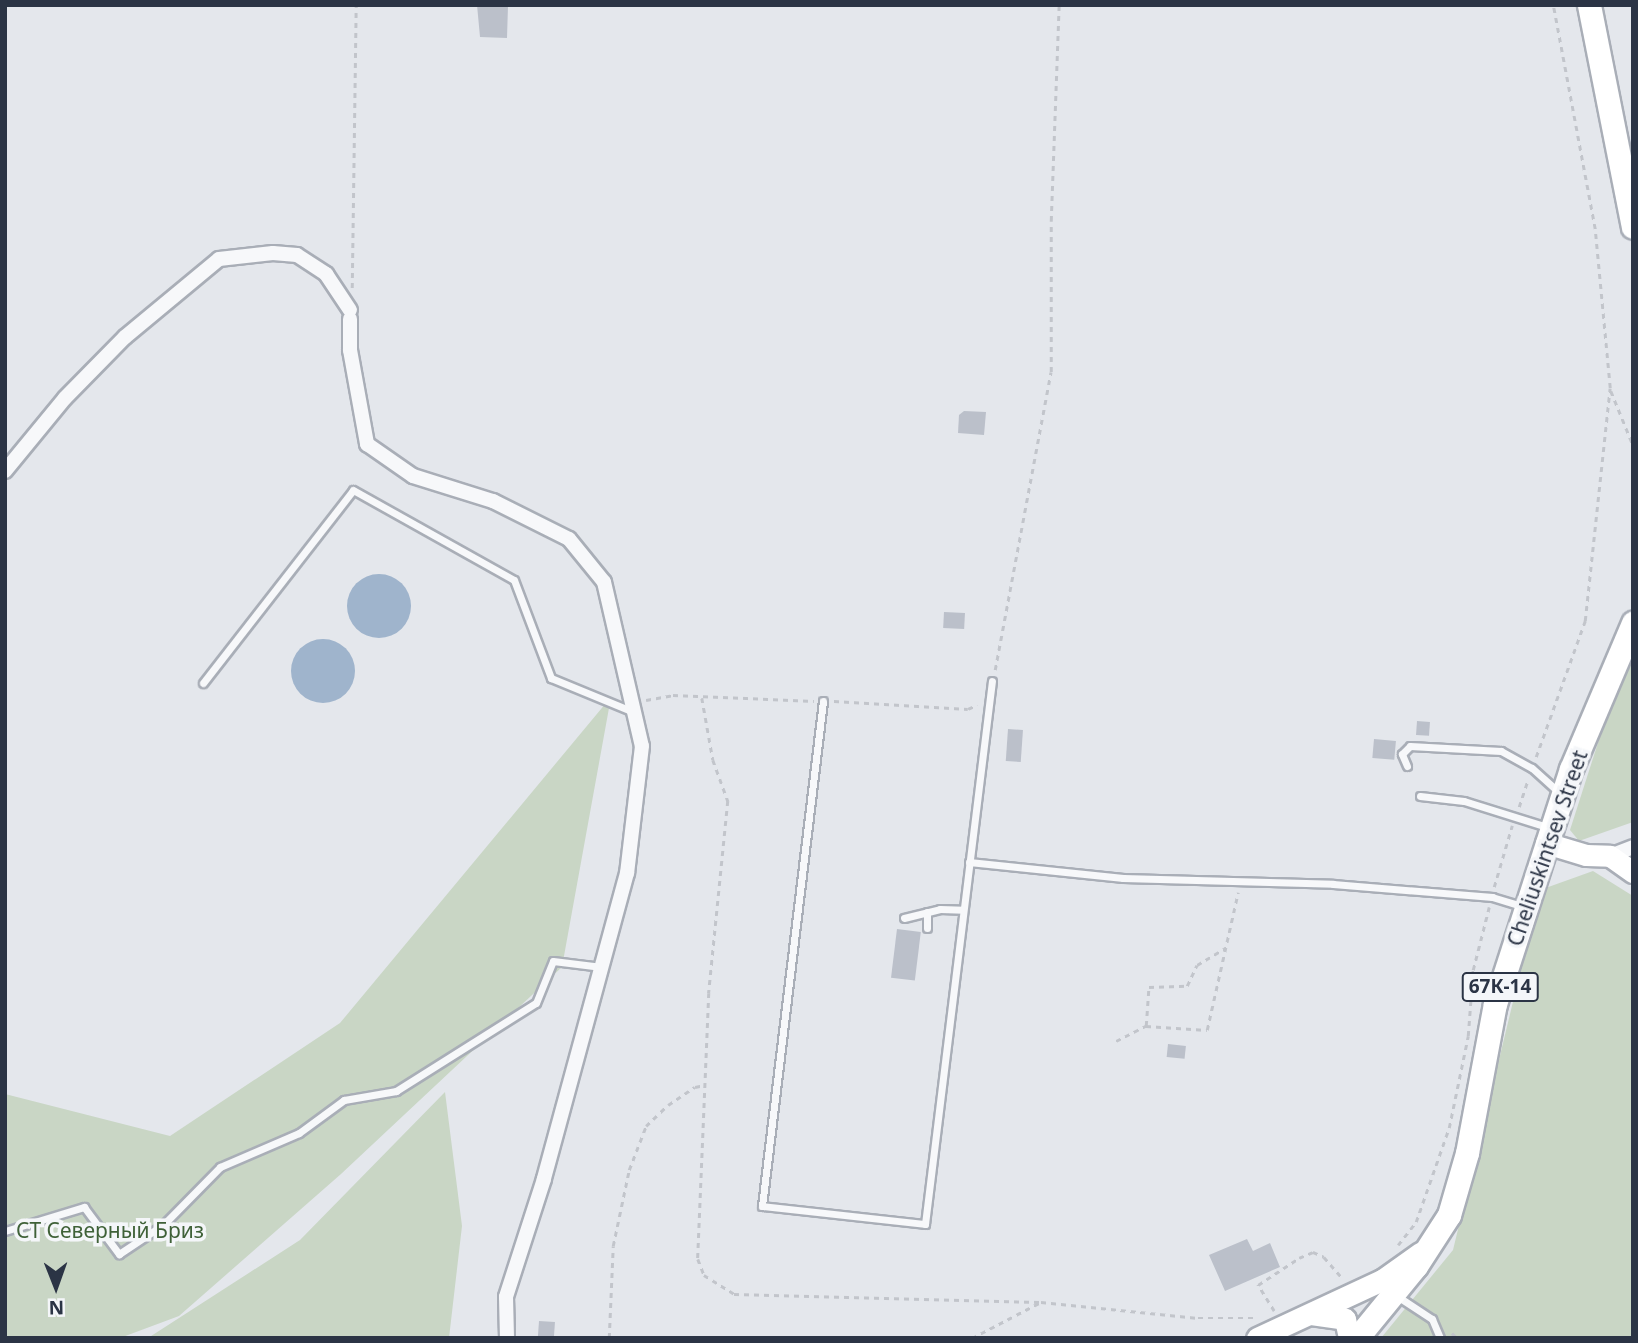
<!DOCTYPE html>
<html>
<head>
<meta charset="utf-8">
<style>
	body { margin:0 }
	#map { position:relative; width:1638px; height:1343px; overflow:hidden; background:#e4e7ec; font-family:"Noto Sans",sans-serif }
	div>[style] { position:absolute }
	.green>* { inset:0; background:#c9d6c5 }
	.water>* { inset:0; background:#9fb4cc }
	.round { border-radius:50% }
	.building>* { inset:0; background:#bbc0ca; transform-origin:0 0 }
	.path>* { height:2.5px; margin-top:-1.25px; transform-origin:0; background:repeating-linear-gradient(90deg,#c2c5cb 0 5px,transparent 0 10px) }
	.roads { filter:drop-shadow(2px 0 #a9aeb7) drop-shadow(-2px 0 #a9aeb7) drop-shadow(0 2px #a9aeb7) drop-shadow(0 -2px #a9aeb7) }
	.lane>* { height:7px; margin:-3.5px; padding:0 3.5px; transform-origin:3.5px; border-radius:3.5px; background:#f7f8fa }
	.street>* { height:14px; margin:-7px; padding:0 7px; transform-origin:7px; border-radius:7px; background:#f7f8fa }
	.secondary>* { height:21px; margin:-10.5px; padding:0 10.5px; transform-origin:10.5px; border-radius:10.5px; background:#fff }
	.primary>* { height:23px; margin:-11.5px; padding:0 11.5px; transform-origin:11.5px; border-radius:11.5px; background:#fff }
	span { translate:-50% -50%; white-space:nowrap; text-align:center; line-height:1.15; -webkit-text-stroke:7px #f4f6f9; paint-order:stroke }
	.shield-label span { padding:2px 5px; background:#f4f6f9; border:2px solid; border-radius:5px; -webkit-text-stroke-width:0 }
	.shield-label { font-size:19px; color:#2b3445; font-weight:700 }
	.street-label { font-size:21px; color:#2b3445 }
	.park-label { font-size:21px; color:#3f6138 }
	.frame { position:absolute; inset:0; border:7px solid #2b3445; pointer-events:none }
	.north { position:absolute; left:21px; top:1252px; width:70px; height:70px; -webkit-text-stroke:5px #f4f6f9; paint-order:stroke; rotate:179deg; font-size:19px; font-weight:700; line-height:28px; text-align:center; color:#2b3445 }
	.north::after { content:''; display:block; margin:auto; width:24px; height:32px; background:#2b3445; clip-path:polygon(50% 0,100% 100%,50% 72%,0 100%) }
</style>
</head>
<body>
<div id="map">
	<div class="green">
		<div style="clip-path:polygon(1633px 656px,1633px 822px,1579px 841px,1570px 830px,1613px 696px)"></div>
		<div style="clip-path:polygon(611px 697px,562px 967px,341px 1174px,179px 1316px,120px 1338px,5px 1338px,5px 1094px,170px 1136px,340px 1023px)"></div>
		<div style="clip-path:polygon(1593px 871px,1633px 896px,1633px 1338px,1381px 1338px,1453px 1250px,1540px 890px)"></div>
		<div style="clip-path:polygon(445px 1092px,462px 1226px,449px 1338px,148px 1338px,300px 1240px)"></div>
	</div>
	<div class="water">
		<div class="round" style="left:347px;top:574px;width:64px;height:64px"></div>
		<div class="round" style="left:291px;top:639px;width:64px;height:64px"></div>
	</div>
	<div class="building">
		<div style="clip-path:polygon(477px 5px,508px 5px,507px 38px,480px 37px)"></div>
		<div style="clip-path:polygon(964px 411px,986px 412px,984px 435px,958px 433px,959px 415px)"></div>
		<div style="left:944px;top:612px;width:21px;height:16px;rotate:3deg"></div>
		<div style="left:1417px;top:721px;width:13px;height:14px;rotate:4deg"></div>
		<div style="left:1008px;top:729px;width:15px;height:32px;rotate:4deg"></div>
		<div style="left:1374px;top:739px;width:22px;height:19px;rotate:5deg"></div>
		<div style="left:897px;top:929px;width:24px;height:49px;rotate:7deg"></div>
		<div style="left:1168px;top:1044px;width:18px;height:13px;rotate:6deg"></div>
		<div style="clip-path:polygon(1247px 1239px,1253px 1251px,1270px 1243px,1280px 1267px,1225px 1291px,1209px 1255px)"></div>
		<div style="left:539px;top:1321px;width:16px;height:16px;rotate:4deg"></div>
	</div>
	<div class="path">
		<div style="left:1633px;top:5px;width:1px;rotate:90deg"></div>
		<div style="left:352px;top:288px;width:283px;rotate:-89.2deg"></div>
		<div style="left:1611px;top:391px;width:58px;rotate:67.8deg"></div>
		<div style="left:995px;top:670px;width:303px;rotate:-79.4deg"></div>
		<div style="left:1051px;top:372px;width:151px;rotate:-90deg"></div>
		<div style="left:1051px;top:221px;width:216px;rotate:-87.9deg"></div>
		<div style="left:702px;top:698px;width:63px;rotate:79.9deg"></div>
		<div style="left:713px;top:760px;width:44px;rotate:69.9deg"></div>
		<div style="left:728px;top:801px;width:193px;rotate:95.7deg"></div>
		<div style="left:709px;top:993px;width:266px;rotate:92.4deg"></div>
		<div style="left:698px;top:1259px;width:17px;rotate:69deg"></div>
		<div style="left:704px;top:1275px;width:36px;rotate:32deg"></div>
		<div style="left:734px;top:1294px;width:307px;rotate:1.5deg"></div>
		<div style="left:1041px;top:1302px;width:158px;rotate:5.8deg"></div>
		<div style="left:1198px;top:1318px;width:56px"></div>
		<div style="left:646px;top:700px;width:27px;rotate:-10deg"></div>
		<div style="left:673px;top:695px;width:141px;rotate:2.4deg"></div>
		<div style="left:834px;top:701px;width:134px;rotate:3.4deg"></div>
		<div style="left:968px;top:709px;width:10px;rotate:-24deg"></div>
		<div style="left:1536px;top:757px;width:145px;rotate:-70.2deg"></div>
		<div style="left:1585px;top:621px;width:234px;rotate:-83.9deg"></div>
		<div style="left:1610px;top:388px;width:160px;rotate:-95.4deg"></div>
		<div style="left:1595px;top:229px;width:228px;rotate:-100.6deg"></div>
		<div style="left:1519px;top:807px;width:28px;rotate:-72deg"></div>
		<div style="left:1494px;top:887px;width:64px;rotate:-73.6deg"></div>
		<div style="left:1146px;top:1026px;width:39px;rotate:-86deg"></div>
		<div style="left:1149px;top:987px;width:38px;rotate:-2deg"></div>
		<div style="left:1187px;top:986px;width:23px;rotate:-65deg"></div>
		<div style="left:1197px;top:965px;width:33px;rotate:-31deg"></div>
		<div style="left:1116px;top:1041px;width:34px;rotate:-27deg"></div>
		<div style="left:1146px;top:1026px;width:61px;rotate:3.8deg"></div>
		<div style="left:1207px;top:1030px;width:141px;rotate:-77.3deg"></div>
		<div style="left:1398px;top:1245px;width:29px;rotate:-52deg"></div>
		<div style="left:1416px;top:1222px;width:100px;rotate:-70.7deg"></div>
		<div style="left:1449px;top:1128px;width:94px;rotate:-78.3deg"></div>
		<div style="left:1468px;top:1036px;width:66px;rotate:-85.7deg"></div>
		<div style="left:1473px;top:970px;width:65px;rotate:-75.7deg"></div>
		<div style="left:1274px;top:1311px;width:31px;rotate:-122deg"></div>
		<div style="left:1258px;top:1285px;width:49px;rotate:-33.4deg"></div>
		<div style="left:1299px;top:1258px;width:15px;rotate:-23deg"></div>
		<div style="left:1313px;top:1252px;width:12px;rotate:24deg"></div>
		<div style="left:1324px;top:1257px;width:29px;rotate:49deg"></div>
		<div style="left:1452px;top:1333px;width:7px;rotate:45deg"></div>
		<div style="left:609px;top:1338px;width:92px;rotate:-87.5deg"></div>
		<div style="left:613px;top:1246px;width:78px;rotate:-78.1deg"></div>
		<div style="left:629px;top:1170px;width:47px;rotate:-68.9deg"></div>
		<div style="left:646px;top:1126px;width:30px;rotate:-44deg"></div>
		<div style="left:668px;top:1105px;width:32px;rotate:-34deg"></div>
		<div style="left:695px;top:1087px;width:10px;rotate:-11deg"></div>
		<div style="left:972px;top:1338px;width:78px;rotate:-27.6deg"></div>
	</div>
	<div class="roads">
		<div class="lane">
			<div style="left:203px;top:683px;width:244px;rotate:-52.1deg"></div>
			<div style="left:353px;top:490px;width:184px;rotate:29.2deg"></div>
			<div style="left:514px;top:580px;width:105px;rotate:69.3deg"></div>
			<div style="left:551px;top:678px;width:90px;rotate:22.3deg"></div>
			<div style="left:823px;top:701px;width:509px;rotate:96.89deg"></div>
			<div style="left:762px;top:1206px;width:164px;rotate:6.3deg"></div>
			<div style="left:925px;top:1224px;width:547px;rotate:-82.97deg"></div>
			<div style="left:1407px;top:766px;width:13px;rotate:-113deg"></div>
			<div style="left:1402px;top:754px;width:11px;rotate:-45deg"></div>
			<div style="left:1410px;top:746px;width:91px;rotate:3.1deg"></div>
			<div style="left:1501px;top:751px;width:35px;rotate:29deg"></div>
			<div style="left:1532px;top:768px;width:36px;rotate:42deg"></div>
			<div style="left:1420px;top:796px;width:44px;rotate:6.5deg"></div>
			<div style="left:1464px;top:801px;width:90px;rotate:17.4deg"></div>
			<div style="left:969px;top:862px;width:155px;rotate:5.9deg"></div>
			<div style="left:1123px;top:878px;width:210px;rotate:1.6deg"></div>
			<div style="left:1333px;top:884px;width:160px;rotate:4.7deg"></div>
			<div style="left:1492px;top:897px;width:34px;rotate:17deg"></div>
			<div style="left:927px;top:912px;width:16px;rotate:90deg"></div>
			<div style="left:904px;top:918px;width:37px;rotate:-14deg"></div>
			<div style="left:940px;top:909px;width:23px;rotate:2deg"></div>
			<div style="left:5px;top:1231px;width:83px;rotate:-16.9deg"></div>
			<div style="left:84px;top:1207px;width:59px;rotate:53.3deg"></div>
			<div style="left:119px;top:1254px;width:54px;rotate:-33.7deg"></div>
			<div style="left:164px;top:1224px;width:80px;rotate:-45.5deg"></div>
			<div style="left:220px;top:1167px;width:86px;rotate:-23.3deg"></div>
			<div style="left:299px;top:1133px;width:56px;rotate:-36.3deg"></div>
			<div style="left:344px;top:1100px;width:53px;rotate:-9.8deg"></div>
			<div style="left:396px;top:1091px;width:165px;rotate:-32.2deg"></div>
			<div style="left:536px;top:1003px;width:45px;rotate:-68deg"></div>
			<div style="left:553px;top:961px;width:49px;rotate:7deg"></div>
			<div style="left:1397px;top:1296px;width:42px;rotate:33.3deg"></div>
			<div style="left:1432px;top:1319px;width:21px;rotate:67deg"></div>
		</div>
		<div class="street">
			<div style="left:350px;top:319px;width:31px;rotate:90deg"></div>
			<div style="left:350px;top:350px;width:96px;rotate:79.7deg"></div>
			<div style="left:367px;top:444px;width:56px;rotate:34.8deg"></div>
			<div style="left:413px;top:476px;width:84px;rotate:17.4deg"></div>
			<div style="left:493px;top:501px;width:85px;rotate:26.6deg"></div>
			<div style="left:569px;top:539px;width:55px;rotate:50.9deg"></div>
			<div style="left:604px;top:582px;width:168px;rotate:77deg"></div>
			<div style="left:642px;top:746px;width:128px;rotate:96.7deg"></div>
			<div style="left:627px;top:873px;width:317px;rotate:105.2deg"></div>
			<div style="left:544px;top:1179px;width:124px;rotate:107.9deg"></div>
			<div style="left:506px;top:1297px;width:41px;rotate:88.6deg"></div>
			<div style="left:5px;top:471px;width:94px;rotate:-50.6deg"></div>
			<div style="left:65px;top:398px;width:86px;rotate:-45.5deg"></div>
			<div style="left:125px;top:337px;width:122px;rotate:-39.7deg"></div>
			<div style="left:219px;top:259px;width:54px;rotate:-6.3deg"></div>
			<div style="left:273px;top:253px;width:24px;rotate:5deg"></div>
			<div style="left:297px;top:255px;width:35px;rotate:33deg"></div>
			<div style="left:326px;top:274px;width:43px;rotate:56.3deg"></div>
			<div style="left:1610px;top:856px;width:25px;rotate:-21deg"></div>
		</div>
		<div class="secondary">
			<div style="left:1546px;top:843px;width:42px;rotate:16.7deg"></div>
			<div style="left:1586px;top:855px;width:24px;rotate:2deg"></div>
			<div style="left:1610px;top:856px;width:28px;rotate:35deg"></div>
			<div style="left:1311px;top:1314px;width:34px;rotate:8deg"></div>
			<div style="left:1345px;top:1319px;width:19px;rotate:78deg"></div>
			<div style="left:1257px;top:1338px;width:138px;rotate:-24.9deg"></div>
			<div style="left:1382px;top:1280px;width:47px;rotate:-35.4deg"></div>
		</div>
		<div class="primary">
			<div style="left:1589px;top:5px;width:226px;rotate:78.8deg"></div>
			<div style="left:1357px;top:1338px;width:93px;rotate:-50.7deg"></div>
			<div style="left:1416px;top:1266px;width:61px;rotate:-57.1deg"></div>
			<div style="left:1449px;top:1215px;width:65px;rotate:-73.8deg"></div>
			<div style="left:1467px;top:1153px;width:152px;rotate:-79.4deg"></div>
			<div style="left:1495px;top:1004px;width:247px;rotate:-72.1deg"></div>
			<div style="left:1571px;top:769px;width:159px;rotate:-67deg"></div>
		</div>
	</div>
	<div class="shield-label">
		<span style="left:1500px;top:987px">67К-14</span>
	</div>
	<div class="street-label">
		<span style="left:1547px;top:848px;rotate:-71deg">Cheliuskintsev Street</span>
	</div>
	<div class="park-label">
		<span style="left:110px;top:1230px">СТ Северный Бриз</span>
	</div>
	<div class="frame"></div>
	<div class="north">N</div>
</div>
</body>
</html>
